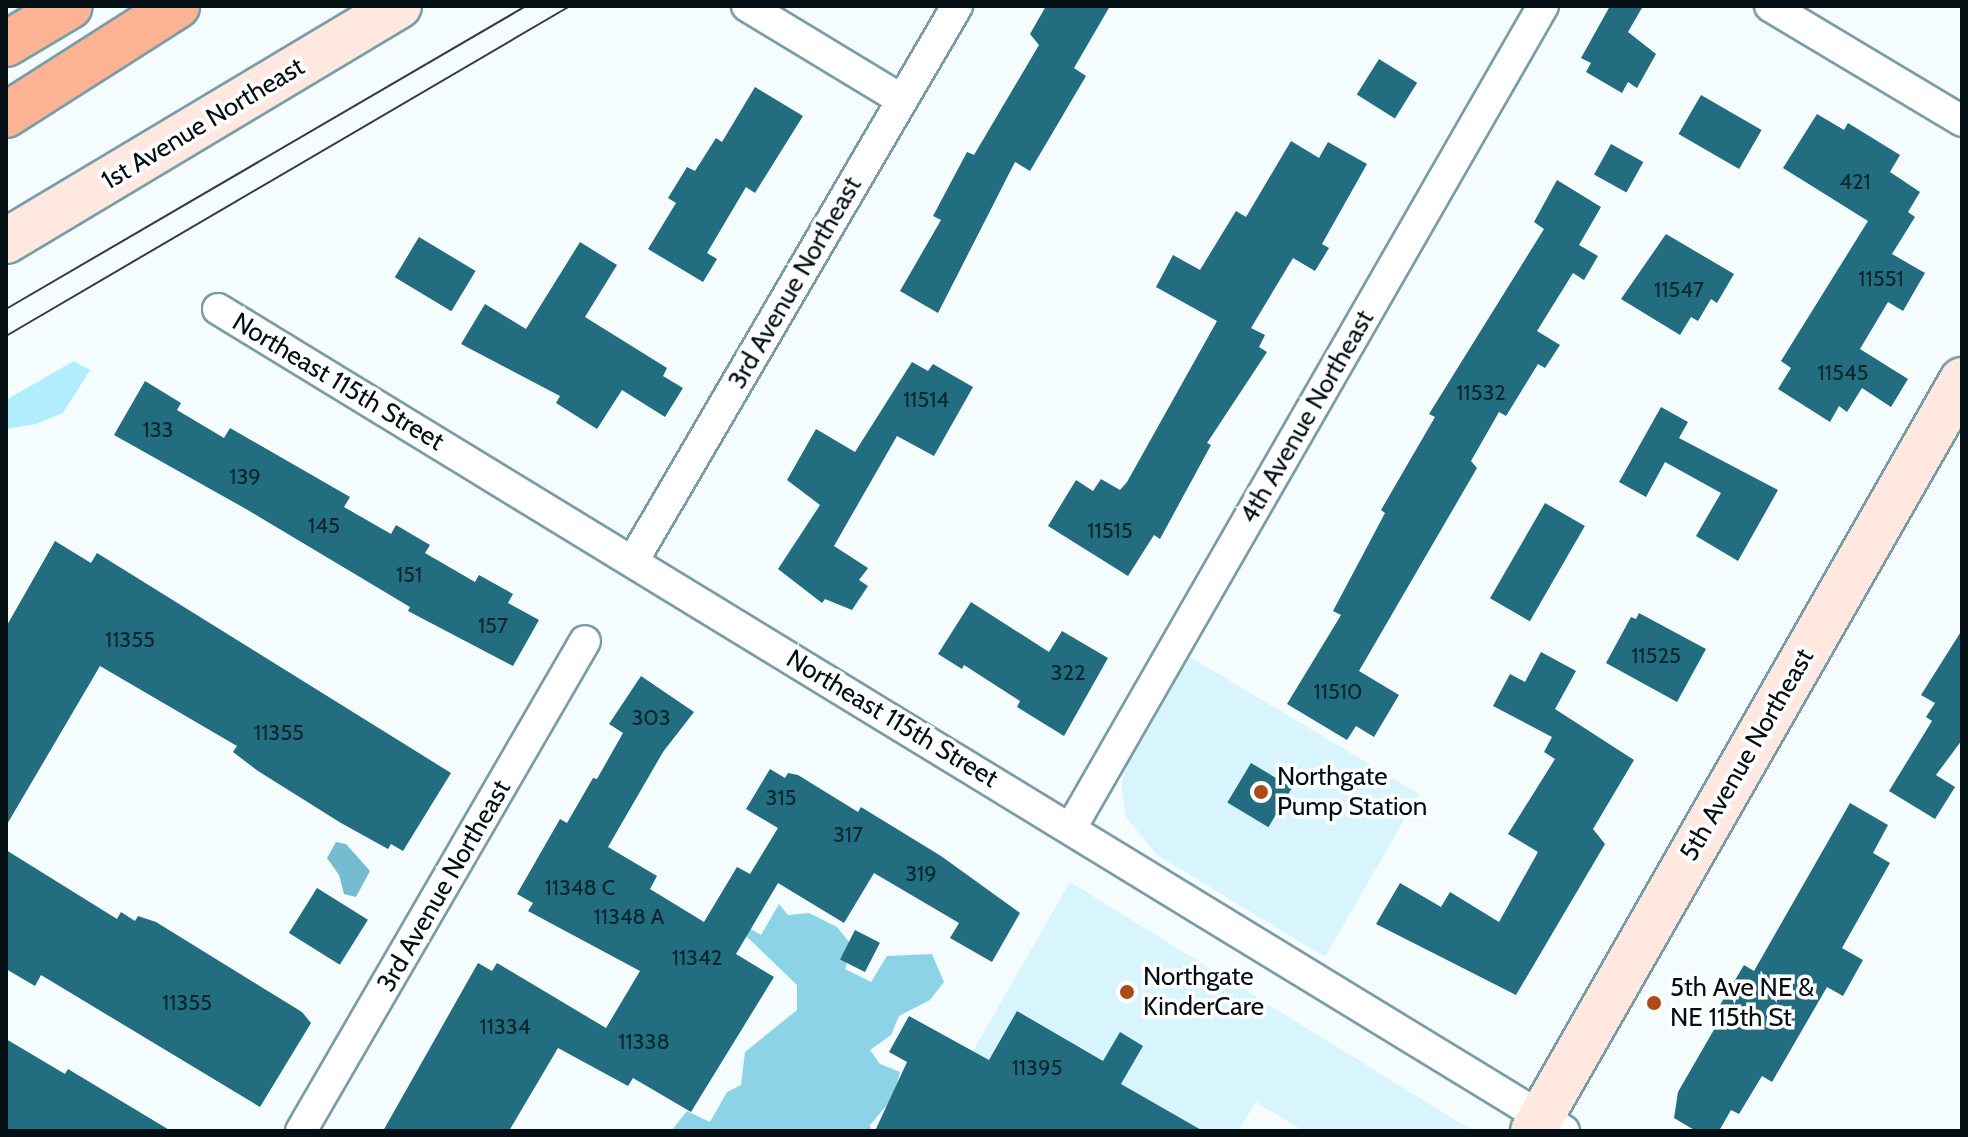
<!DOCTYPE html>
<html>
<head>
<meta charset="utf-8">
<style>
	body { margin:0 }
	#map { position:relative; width:1968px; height:1137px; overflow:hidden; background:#f4fcfe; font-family:Cabin,sans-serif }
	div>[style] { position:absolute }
	.built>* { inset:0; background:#d8f5fe }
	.green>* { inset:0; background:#b1edff }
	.forest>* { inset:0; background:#8cd3e8 }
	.water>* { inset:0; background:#76bcd1 }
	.building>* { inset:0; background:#226d7f; transform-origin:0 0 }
	.roads { filter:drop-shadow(2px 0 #789da8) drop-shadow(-2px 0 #789da8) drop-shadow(0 2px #789da8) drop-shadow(0 -2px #789da8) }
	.street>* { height:30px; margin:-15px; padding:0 15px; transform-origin:15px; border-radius:15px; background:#fff }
	.secondary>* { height:44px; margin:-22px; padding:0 22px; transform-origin:22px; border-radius:22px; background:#fee8df }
	.highway>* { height:44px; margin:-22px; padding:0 22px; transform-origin:22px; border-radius:22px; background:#fbb394 }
	.tram>* { height:2px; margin:-1px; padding:0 1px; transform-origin:1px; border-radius:1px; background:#313c40 }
	.dots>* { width:22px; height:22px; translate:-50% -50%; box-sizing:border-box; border:4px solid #fff; border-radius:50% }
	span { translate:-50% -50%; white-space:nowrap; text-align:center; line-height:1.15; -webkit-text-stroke:7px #fff; paint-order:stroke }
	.number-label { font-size:22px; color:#0b262e }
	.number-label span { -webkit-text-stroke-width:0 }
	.street-label { font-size:26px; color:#030f13 }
	.poi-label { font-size:26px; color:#030f13 }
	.left { translate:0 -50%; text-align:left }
	.frame { position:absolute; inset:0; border:8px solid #030f13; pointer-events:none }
</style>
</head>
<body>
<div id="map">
	<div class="built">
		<div style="clip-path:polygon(1185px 654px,1419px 794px,1325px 957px,1157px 855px,1126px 817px,1121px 786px,1128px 754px)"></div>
		<div style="clip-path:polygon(1070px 882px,1473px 1131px,1304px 1131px,1256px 1102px,1238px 1131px,927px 1131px)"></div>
	</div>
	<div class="green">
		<div style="clip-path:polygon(74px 361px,90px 370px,63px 413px,36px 424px,6px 429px,6px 400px)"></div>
	</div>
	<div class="forest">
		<div style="clip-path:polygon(779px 904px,788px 915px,809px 913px,837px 927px,853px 947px,845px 969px,871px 982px,887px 956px,932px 954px,944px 982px,930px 1000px,899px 1016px,891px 1035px,870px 1050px,880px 1064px,900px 1072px,893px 1098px,870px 1125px,871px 1131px,671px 1131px,687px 1111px,710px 1122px,727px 1092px,741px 1085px,745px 1052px,797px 1010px,797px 985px,741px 931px,742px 924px,761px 935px)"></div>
	</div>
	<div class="water">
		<div style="clip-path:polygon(336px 842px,346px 844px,370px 871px,356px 897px,344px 894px,339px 875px,327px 858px)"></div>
	</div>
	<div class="building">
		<div style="clip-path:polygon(1046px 6px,1110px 6px,1074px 68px,1086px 76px,1030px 171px,1015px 162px,938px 313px,900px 291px,941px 220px,933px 216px,967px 152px,974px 155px,1039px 45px,1030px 34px)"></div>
		<div style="clip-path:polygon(1610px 6px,1643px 6px,1628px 32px,1656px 54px,1637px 88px,1628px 82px,1622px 93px,1586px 72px,1591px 63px,1581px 58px)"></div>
		<div style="left:1379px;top:59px;width:45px;height:42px;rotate:32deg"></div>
		<div style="clip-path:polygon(755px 87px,803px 116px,755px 193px,746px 187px,707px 253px,717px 259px,703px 282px,648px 249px,676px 203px,668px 198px,687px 167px,695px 171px,716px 138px,722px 142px)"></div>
		<div style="left:1701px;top:95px;width:70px;height:45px;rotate:30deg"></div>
		<div style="clip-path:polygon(1817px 114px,1844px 130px,1848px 123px,1900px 155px,1890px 172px,1920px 192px,1908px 212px,1915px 217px,1892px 254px,1925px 273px,1903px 311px,1888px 302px,1860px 349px,1908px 379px,1891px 407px,1862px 388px,1847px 412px,1839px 406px,1830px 422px,1778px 389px,1791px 368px,1781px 361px,1868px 221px,1783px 168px)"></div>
		<div style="clip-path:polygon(1291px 141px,1319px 158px,1328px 142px,1367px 164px,1322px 244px,1329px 248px,1315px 271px,1293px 258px,1251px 328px,1265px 335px,1259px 347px,1267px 352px,1207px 443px,1211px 445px,1160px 539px,1154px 535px,1128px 576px,1048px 526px,1076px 480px,1093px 491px,1101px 479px,1120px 490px,1127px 482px,1217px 321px,1156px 287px,1173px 255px,1200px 270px,1236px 211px,1246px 217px)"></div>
		<div style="left:1611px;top:144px;width:37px;height:35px;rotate:29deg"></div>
		<div style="clip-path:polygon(1557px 180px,1601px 207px,1579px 245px,1598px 256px,1584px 280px,1573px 273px,1537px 331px,1560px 345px,1545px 368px,1538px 364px,1506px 416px,1499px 412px,1471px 461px,1477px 468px,1359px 671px,1399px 695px,1374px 737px,1356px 726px,1347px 740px,1287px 704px,1341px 615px,1333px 611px,1385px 513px,1381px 510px,1435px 417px,1429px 414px,1544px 229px,1534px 222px)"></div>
		<div style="clip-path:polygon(1666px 234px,1734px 274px,1717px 303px,1711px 299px,1698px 321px,1691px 317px,1680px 335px,1621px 299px)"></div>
		<div style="left:419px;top:237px;width:66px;height:47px;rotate:31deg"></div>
		<div style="clip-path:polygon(580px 242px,617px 265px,585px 317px,667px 368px,663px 376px,683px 388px,665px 417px,622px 390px,597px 429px,556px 403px,560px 396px,461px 344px,485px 304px,526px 329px)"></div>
		<div style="clip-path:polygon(912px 362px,928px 371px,933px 364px,973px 387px,934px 456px,897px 436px,834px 546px,868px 568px,859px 580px,868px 586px,852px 610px,825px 599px,822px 603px,778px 569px,820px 505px,787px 480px,816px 429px,855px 452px)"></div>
		<div style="clip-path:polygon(145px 381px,181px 403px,177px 410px,224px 438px,230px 428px,350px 497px,344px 507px,391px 534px,396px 525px,430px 545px,425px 553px,475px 582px,479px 575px,513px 594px,508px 603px,539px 620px,513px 666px,408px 611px,410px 607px,246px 509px,114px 435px)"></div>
		<div style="clip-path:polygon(1661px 407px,1688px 422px,1679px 438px,1778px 490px,1738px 561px,1696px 536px,1721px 493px,1665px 462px,1646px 497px,1619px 482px)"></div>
		<div style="left:1545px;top:503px;width:46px;height:110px;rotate:30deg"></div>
		<div style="clip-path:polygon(55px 541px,91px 563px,97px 553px,451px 773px,403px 851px,391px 844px,388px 849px,341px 823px,258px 771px,233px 752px,237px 746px,100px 666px,6px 826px,6px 627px)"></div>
		<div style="clip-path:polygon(971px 602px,1049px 652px,1062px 631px,1108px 658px,1064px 736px,1017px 707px,1020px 701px,964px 665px,962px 669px,938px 654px)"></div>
		<div style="clip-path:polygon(1639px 613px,1706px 649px,1677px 702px,1606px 663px,1631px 617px,1636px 619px)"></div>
		<div style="clip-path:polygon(1962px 630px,1962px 740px,1936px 775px,1955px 787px,1935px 819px,1889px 791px,1932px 721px,1926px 717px,1935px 703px,1921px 695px)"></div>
		<div style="clip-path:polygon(1541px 652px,1576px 671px,1555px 709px,1634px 760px,1593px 829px,1605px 844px,1516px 995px,1376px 924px,1400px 883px,1441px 907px,1450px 892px,1499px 922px,1538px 852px,1508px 834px,1555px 759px,1544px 752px,1552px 737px,1493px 706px,1510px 674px,1525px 682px)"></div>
		<div style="clip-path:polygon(641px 676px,694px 712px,663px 752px,608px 847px,657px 876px,650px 889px,704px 922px,737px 867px,750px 874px,778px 828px,746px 809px,770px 769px,785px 778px,788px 773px,798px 775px,858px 812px,861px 807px,941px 856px,1020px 913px,992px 962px,950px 938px,959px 923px,874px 873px,844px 923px,778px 883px,736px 954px,774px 977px,691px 1112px,633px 1078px,628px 1086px,558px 1048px,509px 1131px,383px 1131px,478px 963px,492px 971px,497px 963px,606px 1028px,640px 971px,528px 911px,533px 903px,517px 894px,560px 819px,567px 823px,593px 778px,597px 779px,623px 733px,609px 724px)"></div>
		<div style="left:1251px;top:763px;width:48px;height:46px;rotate:31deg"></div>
		<div style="clip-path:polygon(1850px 803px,1888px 825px,1873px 853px,1890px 863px,1842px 948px,1863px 960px,1843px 996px,1827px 987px,1772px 1082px,1762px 1076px,1739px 1114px,1731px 1110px,1719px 1131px,1696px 1131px,1674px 1118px,1678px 1092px,1723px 1014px,1717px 1010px,1744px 965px,1754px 971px)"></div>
		<div style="clip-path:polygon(6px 850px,117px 919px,121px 912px,135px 921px,138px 916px,156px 922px,302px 1012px,311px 1023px,260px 1107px,41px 975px,35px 986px,6px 969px)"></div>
		<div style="left:317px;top:888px;width:60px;height:53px;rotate:32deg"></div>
		<div style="left:855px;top:930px;width:28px;height:33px;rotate:27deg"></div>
		<div style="clip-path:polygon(1017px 1011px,1103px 1061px,1120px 1032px,1143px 1046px,1121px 1084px,1203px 1131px,875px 1131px,907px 1062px,889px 1052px,909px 1016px,989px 1060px)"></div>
		<div style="clip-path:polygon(6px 1039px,65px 1074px,68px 1069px,171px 1131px,6px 1131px)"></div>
	</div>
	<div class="roads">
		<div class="street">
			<div style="left:747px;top:6px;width:181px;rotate:31.2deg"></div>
			<div style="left:1770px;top:6px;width:224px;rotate:30.9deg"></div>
			<div style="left:218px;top:309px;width:1577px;rotate:31.41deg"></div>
			<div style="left:633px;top:561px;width:643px;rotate:-59.72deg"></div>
			<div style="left:1071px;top:828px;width:948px;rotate:-60.14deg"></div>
			<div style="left:301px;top:1131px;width:566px;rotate:-59.9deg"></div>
		</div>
		<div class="secondary">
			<div style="left:6px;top:241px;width:458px;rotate:-30.9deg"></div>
			<div style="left:1533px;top:1131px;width:865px;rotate:-60.26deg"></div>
		</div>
		<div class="highway">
			<div style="left:6px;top:44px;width:74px;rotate:-30.7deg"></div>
			<div style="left:6px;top:115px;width:203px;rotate:-32.5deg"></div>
		</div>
	</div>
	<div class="tram">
		<div style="left:6px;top:309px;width:602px;rotate:-30.23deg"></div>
		<div style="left:6px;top:336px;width:653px;rotate:-30.33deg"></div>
	</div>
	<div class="dots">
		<div style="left:1261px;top:792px;background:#ae4a15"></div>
		<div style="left:1127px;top:992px;background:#ae4a15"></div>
		<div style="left:1654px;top:1003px;background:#ae4a15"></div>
	</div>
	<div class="number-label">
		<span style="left:1855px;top:182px">421</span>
		<span style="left:1881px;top:279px">11551</span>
		<span style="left:1679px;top:290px">11547</span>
		<span style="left:1843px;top:373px">11545</span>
		<span style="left:1481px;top:393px">11532</span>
		<span style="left:926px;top:400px">11514</span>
		<span style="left:158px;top:430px">133</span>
		<span style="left:245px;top:477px">139</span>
		<span style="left:324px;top:526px">145</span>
		<span style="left:1110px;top:531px">11515</span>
		<span style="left:409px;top:575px">151</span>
		<span style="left:493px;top:626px">157</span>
		<span style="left:130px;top:640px">11355</span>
		<span style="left:1656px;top:656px">11525</span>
		<span style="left:1068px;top:673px">322</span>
		<span style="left:1338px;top:692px">11510</span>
		<span style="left:651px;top:718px">303</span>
		<span style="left:279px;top:733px">11355</span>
		<span style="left:781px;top:798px">315</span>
		<span style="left:848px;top:835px">317</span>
		<span style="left:921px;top:874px">319</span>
		<span style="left:580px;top:888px">11348 C</span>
		<span style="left:629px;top:917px">11348 A</span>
		<span style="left:697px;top:958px">11342</span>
		<span style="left:187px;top:1003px">11355</span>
		<span style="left:505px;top:1027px">11334</span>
		<span style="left:644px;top:1042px">11338</span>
		<span style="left:1037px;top:1068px">11395</span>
	</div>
	<div class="street-label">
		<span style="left:203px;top:124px;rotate:-31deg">1st Avenue Northeast</span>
		<span style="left:795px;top:283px;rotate:-60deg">3rd Avenue Northeast</span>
		<span style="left:338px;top:382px;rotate:31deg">Northeast 115th Street</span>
		<span style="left:1307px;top:417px;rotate:-60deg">4th Avenue Northeast</span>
		<span style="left:892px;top:719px;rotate:31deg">Northeast 115th Street</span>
		<span style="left:1747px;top:755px;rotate:-60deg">5th Avenue Northeast</span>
		<span style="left:444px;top:886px;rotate:-60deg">3rd Avenue Northeast</span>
	</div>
	<div class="poi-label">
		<span class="left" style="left:1277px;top:792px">Northgate<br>Pump Station</span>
		<span class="left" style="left:1143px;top:992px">Northgate<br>KinderCare</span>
		<span class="left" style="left:1670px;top:1003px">5th Ave NE &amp;<br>NE 115th St</span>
	</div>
	<div class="frame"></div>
</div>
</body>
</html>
